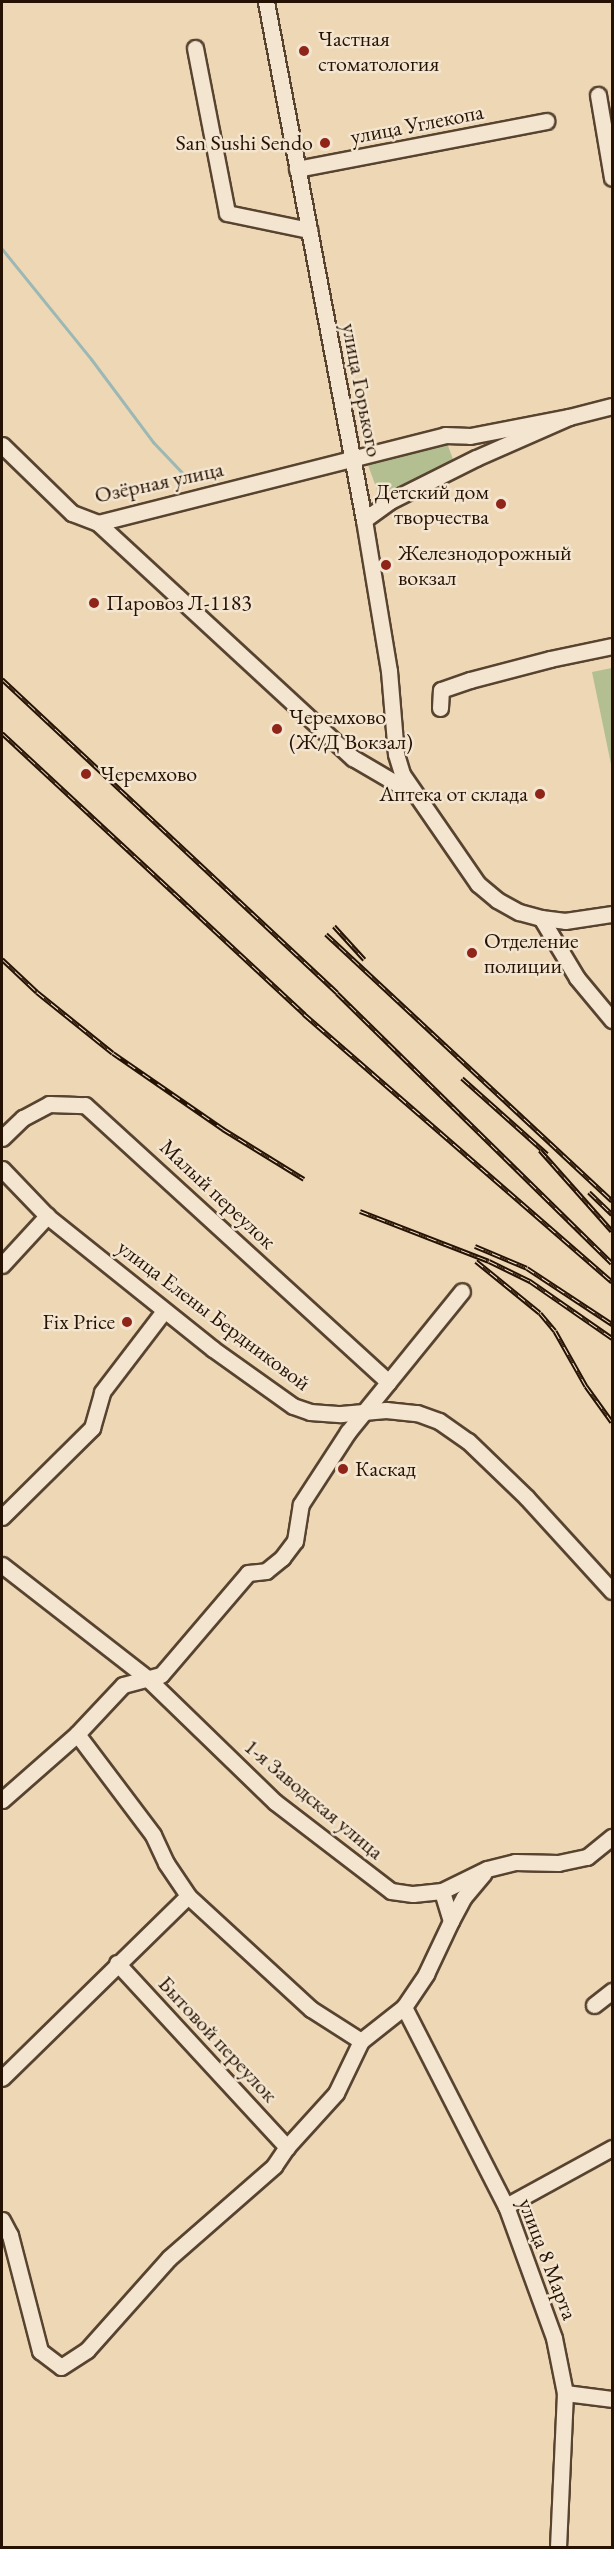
<!DOCTYPE html>
<html>
<head>
<meta charset="utf-8">
<style>
	body { margin:0 }
	#map { position:relative; width:614px; height:2549px; overflow:hidden; background:#edd7b5; font-family:"EB Garamond",serif }
	div>[style] { position:absolute }
	.green>* { inset:0; background:#b3bf91 }
	.stream>* { height:3px; margin:-1.5px; padding:0 1.5px; transform-origin:1.5px; border-radius:1.5px; background:#9bb8b5 }
	.roads { filter:drop-shadow(2px 0 #584330) drop-shadow(-2px 0 #584330) drop-shadow(0 2px #584330) drop-shadow(0 -2px #584330) }
	.minor>* { height:15px; margin:-7.5px; padding:0 7.5px; transform-origin:7.5px; border-radius:7.5px; background:#f3e5cf }
	.rail>* { height:5px; margin-top:-2.5px; transform-origin:0; background:repeating-linear-gradient(90deg,#f3e5cf 0 9px,#261203 0 18px); box-sizing:border-box; border-block:2px solid #261203 }
	.dots>* { width:16px; height:16px; translate:-50% -50%; box-sizing:border-box; border:3px solid #f3e5cf; border-radius:50% }
	span { translate:-50% -50%; white-space:nowrap; text-align:center; line-height:1.15; -webkit-text-stroke:5px #f3e5cf; paint-order:stroke }
	.poi-label { font-size:22px; color:#261203 }
	.left { translate:0 -50%; text-align:left }
	.right { translate:-100% -50%; text-align:right }
	.street-label { font-size:22px; color:#261203 }
	.frame { position:absolute; inset:0; border:3px solid #261203; pointer-events:none }
</style>
</head>
<body>
<div id="map">
	<div class="green">
		<div style="clip-path:polygon(447px 443px,454px 462px,380px 498px,368px 465px)"></div>
		<div style="clip-path:polygon(612px 668px,612px 769px,592px 672px)"></div>
	</div>
	<div class="stream">
		<div style="left:2px;top:249px;width:141px;rotate:51deg"></div>
		<div style="left:91px;top:359px;width:104px;rotate:53.2deg"></div>
		<div style="left:153px;top:442px;width:55px;rotate:46.5deg"></div>
	</div>
	<div class="roads">
		<div class="minor">
			<div style="left:266px;top:2px;width:527px;rotate:79.29deg"></div>
			<div style="left:364px;top:520px;width:153px;rotate:80.6deg"></div>
			<div style="left:389px;top:671px;width:83px;rotate:85.2deg"></div>
			<div style="left:396px;top:754px;width:21px;rotate:73deg"></div>
			<div style="left:402px;top:774px;width:134px;rotate:55.4deg"></div>
			<div style="left:478px;top:884px;width:25px;rotate:40deg"></div>
			<div style="left:497px;top:900px;width:25px;rotate:29deg"></div>
			<div style="left:519px;top:912px;width:23px;rotate:15deg"></div>
			<div style="left:541px;top:918px;width:24px;rotate:7deg"></div>
			<div style="left:565px;top:921px;width:48px;rotate:-8.5deg"></div>
			<div style="left:195px;top:48px;width:168px;rotate:79deg"></div>
			<div style="left:227px;top:213px;width:84px;rotate:11.7deg"></div>
			<div style="left:598px;top:95px;width:84px;rotate:80.4deg"></div>
			<div style="left:297px;top:169px;width:254px;rotate:-10.9deg"></div>
			<div style="left:2px;top:445px;width:98px;rotate:44.2deg"></div>
			<div style="left:72px;top:513px;width:28px;rotate:21deg"></div>
			<div style="left:98px;top:523px;width:358px;rotate:-14.2deg"></div>
			<div style="left:445px;top:435px;width:25px;rotate:2deg"></div>
			<div style="left:470px;top:436px;width:101px;rotate:-10.9deg"></div>
			<div style="left:364px;top:520px;width:32px;rotate:-36deg"></div>
			<div style="left:390px;top:501px;width:96px;rotate:-26.6deg"></div>
			<div style="left:476px;top:458px;width:102px;rotate:-23.8deg"></div>
			<div style="left:569px;top:417px;width:44px;rotate:-14.3deg"></div>
			<div style="left:98px;top:523px;width:347px;rotate:42.7deg"></div>
			<div style="left:353px;top:758px;width:67px;rotate:30.4deg"></div>
			<div style="left:440px;top:708px;width:18px;rotate:-87deg"></div>
			<div style="left:441px;top:690px;width:31px;rotate:-19deg"></div>
			<div style="left:470px;top:680px;width:83px;rotate:-14.7deg"></div>
			<div style="left:550px;top:659px;width:63px;rotate:-11.8deg"></div>
			<div style="left:541px;top:918px;width:70px;rotate:59deg"></div>
			<div style="left:577px;top:978px;width:55px;rotate:50.2deg"></div>
			<div style="left:2px;top:1138px;width:29px;rotate:-44deg"></div>
			<div style="left:23px;top:1118px;width:30px;rotate:-28deg"></div>
			<div style="left:49px;top:1104px;width:36px;rotate:2deg"></div>
			<div style="left:85px;top:1105px;width:411px;rotate:42.4deg"></div>
			<div style="left:2px;top:1169px;width:65px;rotate:46.2deg"></div>
			<div style="left:47px;top:1216px;width:213px;rotate:38.7deg"></div>
			<div style="left:213px;top:1349px;width:98px;rotate:35.5deg"></div>
			<div style="left:293px;top:1406px;width:18px;rotate:19deg"></div>
			<div style="left:310px;top:1412px;width:31px;rotate:4deg"></div>
			<div style="left:341px;top:1414px;width:45px;rotate:-5.1deg"></div>
			<div style="left:386px;top:1410px;width:31px;rotate:6deg"></div>
			<div style="left:417px;top:1413px;width:23px;rotate:20deg"></div>
			<div style="left:439px;top:1421px;width:35px;rotate:35deg"></div>
			<div style="left:468px;top:1441px;width:82px;rotate:44deg"></div>
			<div style="left:527px;top:1498px;width:126px;rotate:47.6deg"></div>
			<div style="left:2px;top:1265px;width:67px;rotate:-47.4deg"></div>
			<div style="left:2px;top:1517px;width:127px;rotate:-44.7deg"></div>
			<div style="left:92px;top:1428px;width:37px;rotate:-74deg"></div>
			<div style="left:102px;top:1392px;width:102px;rotate:-52.6deg"></div>
			<div style="left:2px;top:1565px;width:184px;rotate:37.9deg"></div>
			<div style="left:147px;top:1678px;width:178px;rotate:44.1deg"></div>
			<div style="left:275px;top:1802px;width:146px;rotate:37.5deg"></div>
			<div style="left:391px;top:1891px;width:22px;rotate:8deg"></div>
			<div style="left:413px;top:1894px;width:29px;rotate:-6deg"></div>
			<div style="left:442px;top:1891px;width:50px;rotate:-26.1deg"></div>
			<div style="left:487px;top:1869px;width:29px;rotate:-14deg"></div>
			<div style="left:515px;top:1862px;width:43px;rotate:1.3deg"></div>
			<div style="left:558px;top:1863px;width:30px;rotate:-12deg"></div>
			<div style="left:587px;top:1857px;width:32px;rotate:-39deg"></div>
			<div style="left:77px;top:1734px;width:126px;rotate:53deg"></div>
			<div style="left:153px;top:1835px;width:31px;rotate:65deg"></div>
			<div style="left:166px;top:1863px;width:40px;rotate:56deg"></div>
			<div style="left:188px;top:1896px;width:167px;rotate:42.6deg"></div>
			<div style="left:311px;top:2009px;width:59px;rotate:32.6deg"></div>
			<div style="left:361px;top:2041px;width:55px;rotate:-38.3deg"></div>
			<div style="left:404px;top:2007px;width:40px;rotate:-56deg"></div>
			<div style="left:426px;top:1974px;width:59px;rotate:-64.7deg"></div>
			<div style="left:451px;top:1921px;width:31px;rotate:-107deg"></div>
			<div style="left:2px;top:1800px;width:100px;rotate:-41.3deg"></div>
			<div style="left:77px;top:1734px;width:67px;rotate:-46.8deg"></div>
			<div style="left:123px;top:1685px;width:39px;rotate:-15deg"></div>
			<div style="left:161px;top:1675px;width:134px;rotate:-49.5deg"></div>
			<div style="left:248px;top:1573px;width:18px;rotate:-6deg"></div>
			<div style="left:266px;top:1571px;width:21px;rotate:-39deg"></div>
			<div style="left:282px;top:1558px;width:21px;rotate:-53deg"></div>
			<div style="left:295px;top:1541px;width:37px;rotate:-81deg"></div>
			<div style="left:301px;top:1504px;width:86px;rotate:-56.9deg"></div>
			<div style="left:348px;top:1432px;width:181px;rotate:-51deg"></div>
			<div style="left:451px;top:1921px;width:27px;rotate:-62deg"></div>
			<div style="left:464px;top:1897px;width:30px;rotate:-50deg"></div>
			<div style="left:117px;top:1963px;width:251px;rotate:47.3deg"></div>
			<div style="left:594px;top:2005px;width:23px;rotate:-38deg"></div>
			<div style="left:404px;top:2007px;width:224px;rotate:62.9deg"></div>
			<div style="left:506px;top:2206px;width:140px;rotate:70deg"></div>
			<div style="left:554px;top:2338px;width:56px;rotate:78.7deg"></div>
			<div style="left:565px;top:2393px;width:155px;rotate:92.6deg"></div>
			<div style="left:2px;top:2078px;width:260px;rotate:-44.4deg"></div>
			<div style="left:506px;top:2206px;width:121px;rotate:-28.7deg"></div>
			<div style="left:2px;top:2220px;width:17px;rotate:62deg"></div>
			<div style="left:10px;top:2235px;width:120px;rotate:75.5deg"></div>
			<div style="left:40px;top:2351px;width:26px;rotate:37deg"></div>
			<div style="left:61px;top:2367px;width:31px;rotate:-33deg"></div>
			<div style="left:87px;top:2350px;width:123px;rotate:-48.3deg"></div>
			<div style="left:169px;top:2258px;width:140px;rotate:-41.2deg"></div>
			<div style="left:274px;top:2166px;width:23px;rotate:-56deg"></div>
			<div style="left:287px;top:2147px;width:73px;rotate:-47.8deg"></div>
			<div style="left:336px;top:2093px;width:58px;rotate:-64.3deg"></div>
			<div style="left:565px;top:2393px;width:47px;rotate:7.3deg"></div>
		</div>
	</div>
	<div class="rail">
		<div style="left:2px;top:679px;width:459px;rotate:43.1deg"></div>
		<div style="left:337px;top:993px;width:385px;rotate:44.5deg"></div>
		<div style="left:2px;top:733px;width:413px;rotate:42.9deg"></div>
		<div style="left:304px;top:1014px;width:408px;rotate:41deg"></div>
		<div style="left:334px;top:926px;width:45px;rotate:47.7deg"></div>
		<div style="left:326px;top:934px;width:391px;rotate:43deg"></div>
		<div style="left:2px;top:959px;width:48px;rotate:43.3deg"></div>
		<div style="left:37px;top:992px;width:97px;rotate:38.8deg"></div>
		<div style="left:113px;top:1053px;width:134px;rotate:34.6deg"></div>
		<div style="left:223px;top:1129px;width:95px;rotate:31.7deg"></div>
		<div style="left:462px;top:1078px;width:114px;rotate:41.8deg"></div>
		<div style="left:540px;top:1150px;width:108px;rotate:48.4deg"></div>
		<div style="left:589px;top:1192px;width:32px;rotate:44deg"></div>
		<div style="left:360px;top:1211px;width:138px;rotate:21.2deg"></div>
		<div style="left:489px;top:1261px;width:46px;rotate:26deg"></div>
		<div style="left:530px;top:1281px;width:100px;rotate:34.8deg"></div>
		<div style="left:475px;top:1246px;width:56px;rotate:22.9deg"></div>
		<div style="left:527px;top:1268px;width:102px;rotate:33.4deg"></div>
		<div style="left:476px;top:1261px;width:82px;rotate:39.1deg"></div>
		<div style="left:540px;top:1313px;width:23px;rotate:50deg"></div>
		<div style="left:555px;top:1331px;width:63px;rotate:60.6deg"></div>
		<div style="left:586px;top:1386px;width:44px;rotate:54.2deg"></div>
	</div>
	<div class="dots">
		<div style="left:304px;top:51px;background:#8f2418"></div>
		<div style="left:325px;top:143px;background:#8f2418"></div>
		<div style="left:501px;top:504px;background:#8f2418"></div>
		<div style="left:386px;top:565px;background:#8f2418"></div>
		<div style="left:94px;top:603px;background:#8f2418"></div>
		<div style="left:277px;top:729px;background:#8f2418"></div>
		<div style="left:86px;top:774px;background:#8f2418"></div>
		<div style="left:540px;top:794px;background:#8f2418"></div>
		<div style="left:472px;top:953px;background:#8f2418"></div>
		<div style="left:127px;top:1322px;background:#8f2418"></div>
		<div style="left:343px;top:1469px;background:#8f2418"></div>
	</div>
	<div class="poi-label">
		<span class="left" style="left:318px;top:51px">Частная<br>стоматология</span>
		<span class="right" style="left:313px;top:143px">San Sushi Sendo</span>
		<span class="right" style="left:489px;top:504px">Детский дом<br>творчества</span>
		<span class="left" style="left:398px;top:565px">Железнодорожный<br>вокзал</span>
		<span class="left" style="left:106px;top:603px">Паровоз Л-1183</span>
		<span class="left" style="left:289px;top:729px">Черемхово<br>(Ж/Д Вокзал)</span>
		<span class="left" style="left:100px;top:774px">Черемхово</span>
		<span class="right" style="left:528px;top:794px">Аптека от склада</span>
		<span class="left" style="left:484px;top:953px">Отделение<br>полиции</span>
		<span class="right" style="left:115px;top:1322px">Fix Price</span>
		<span class="left" style="left:355px;top:1469px">Каскад</span>
	</div>
	<div class="street-label">
		<span style="left:417px;top:124px;rotate:-11deg">улица Углекопа</span>
		<span style="left:362px;top:390px;rotate:79deg">улица Горького</span>
		<span style="left:159px;top:482px;rotate:-12deg">Озёрная улица</span>
		<span style="left:218px;top:1194px;rotate:43deg">Малый переулок</span>
		<span style="left:214px;top:1315px;rotate:37deg">улица Елены Бердниковой</span>
		<span style="left:314px;top:1799px;rotate:40deg">1-я Заводская улица</span>
		<span style="left:218px;top:2039px;rotate:47deg">Бытовой переулок</span>
		<span style="left:548px;top:2259px;rotate:69deg">улица 8 Марта</span>
	</div>
	<div class="frame"></div>
</div>
</body>
</html>
